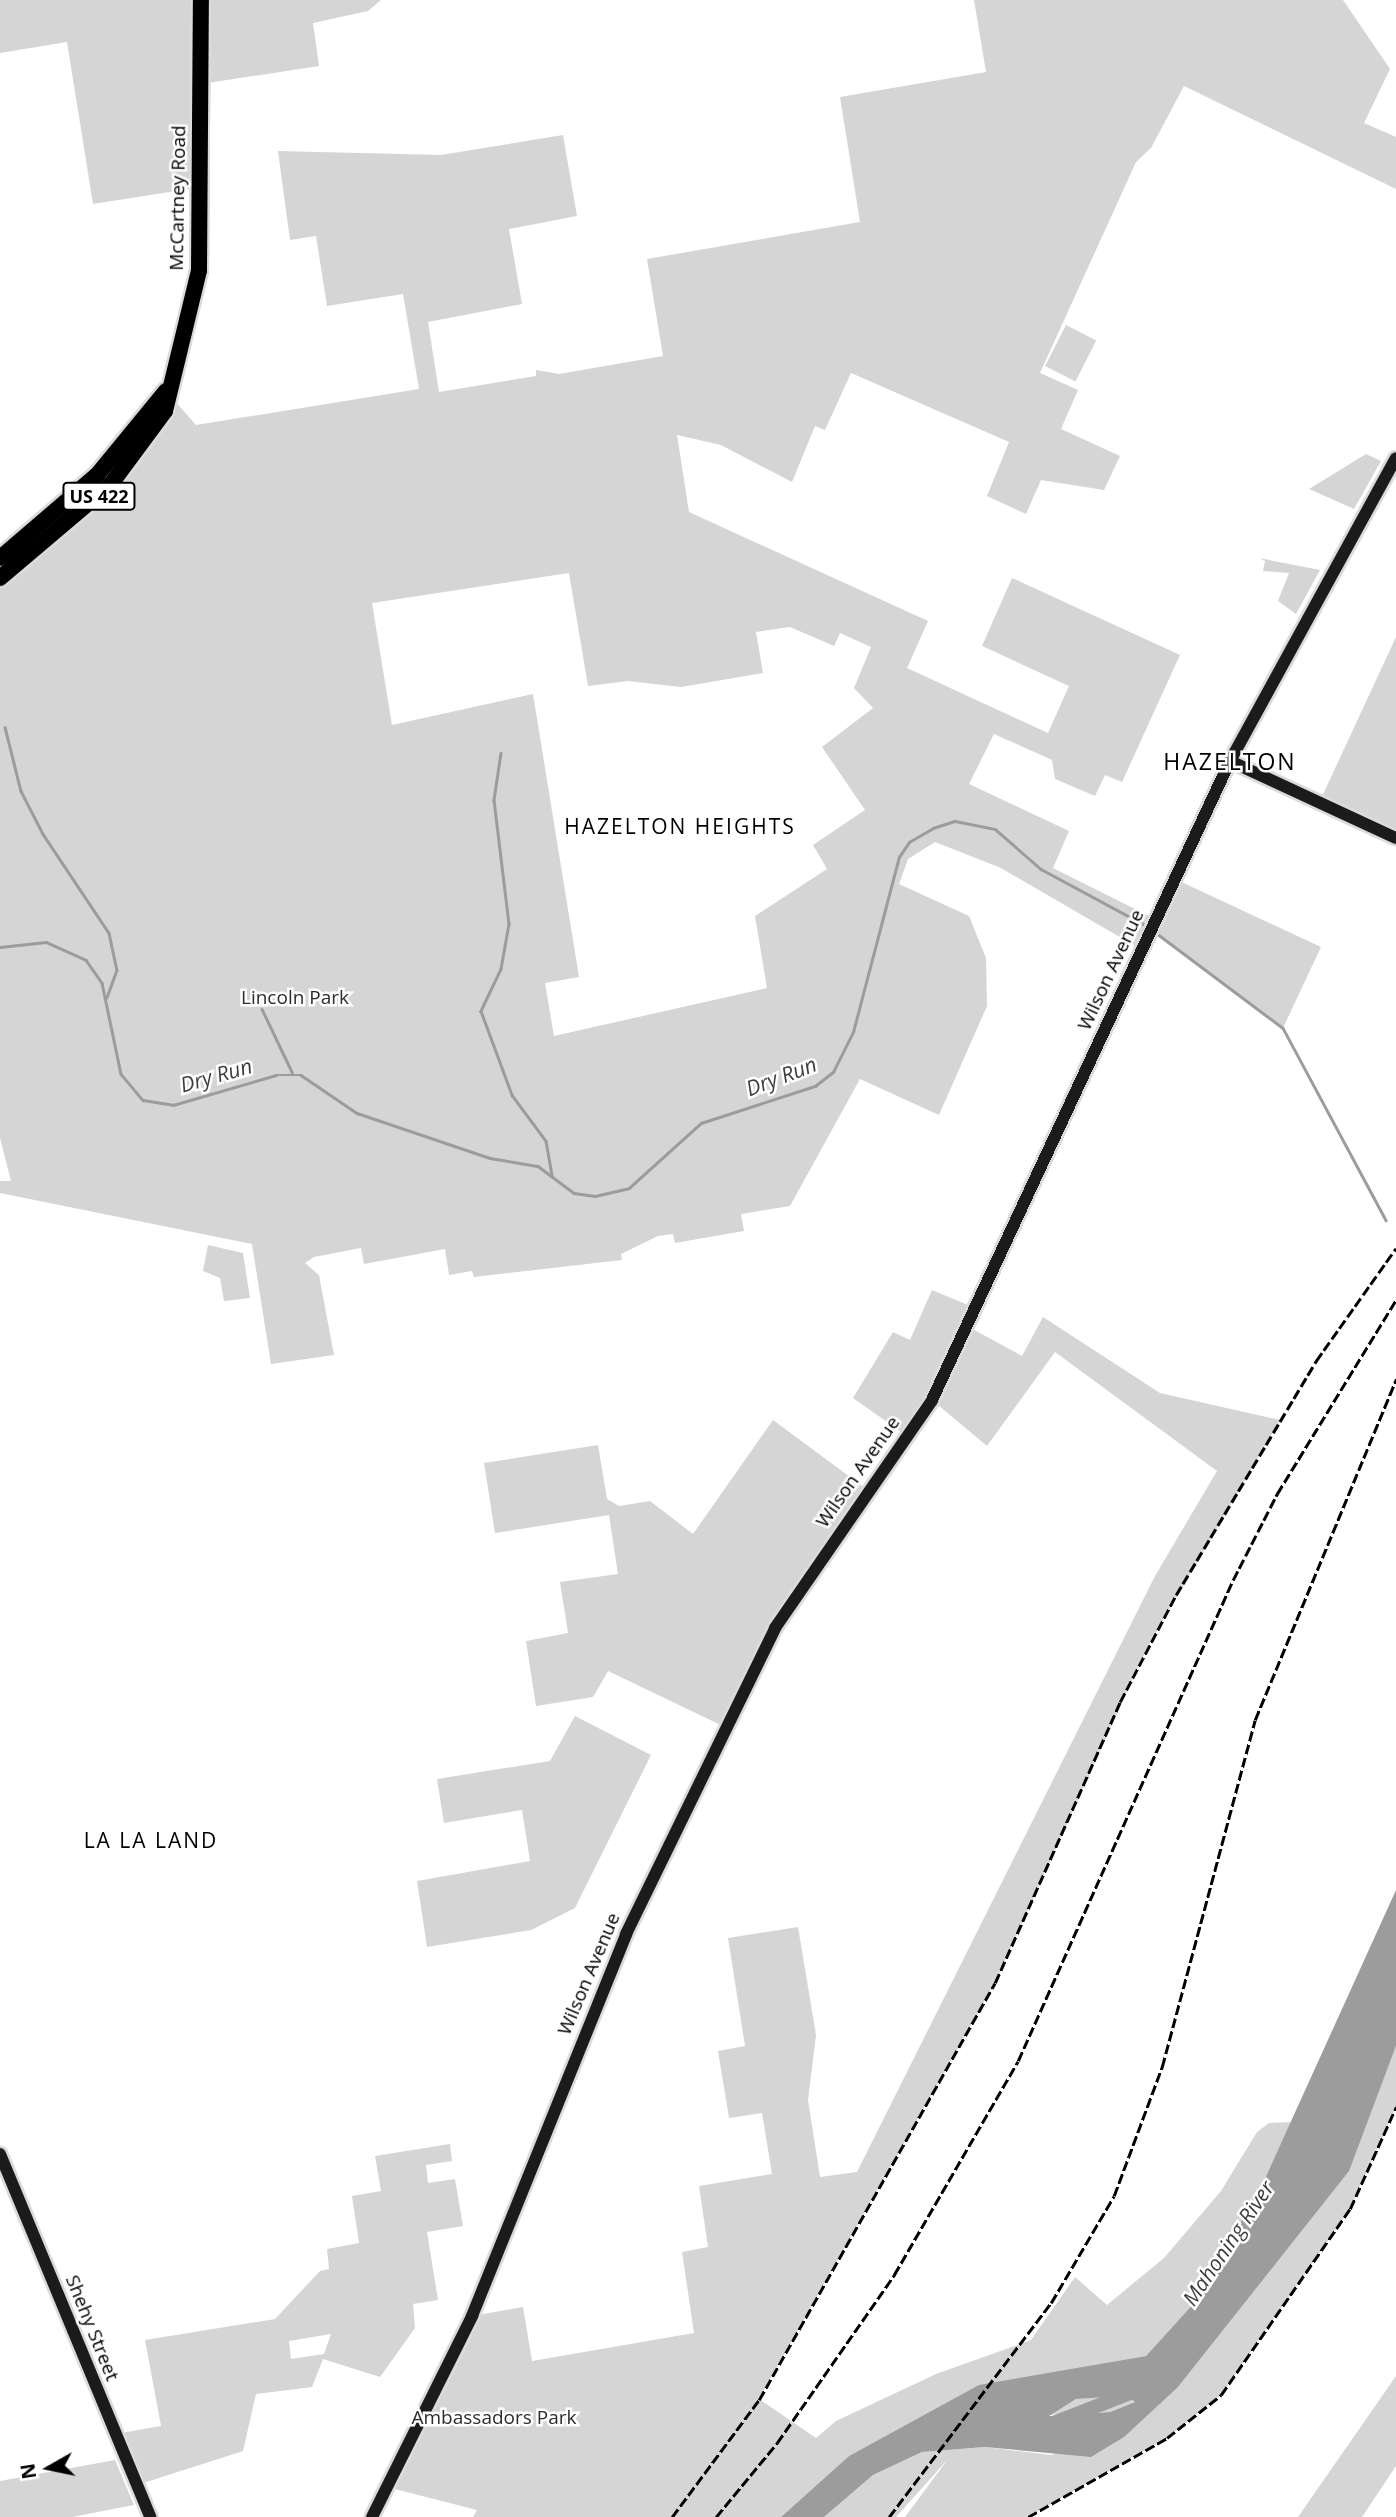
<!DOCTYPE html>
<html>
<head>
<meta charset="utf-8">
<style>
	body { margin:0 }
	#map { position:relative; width:1396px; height:2517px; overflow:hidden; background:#fff; font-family:"Open Sans",sans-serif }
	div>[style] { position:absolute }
	.green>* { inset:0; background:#d5d5d5; transform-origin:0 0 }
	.water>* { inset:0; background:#9c9c9c }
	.stream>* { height:2.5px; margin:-1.25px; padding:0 1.25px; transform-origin:1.25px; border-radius:1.25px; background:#9c9c9c }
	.river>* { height:14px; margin:-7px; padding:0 7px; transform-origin:7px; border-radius:7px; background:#9c9c9c }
	.roads { filter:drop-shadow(2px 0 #dbdbdb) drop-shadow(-2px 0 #dbdbdb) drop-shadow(0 2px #dbdbdb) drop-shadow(0 -2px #dbdbdb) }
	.secondary>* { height:12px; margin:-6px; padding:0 6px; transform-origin:6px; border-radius:6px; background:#1b1b1b }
	.highway>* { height:16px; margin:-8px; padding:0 8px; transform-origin:8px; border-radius:8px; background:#000 }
	.rail>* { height:2.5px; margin-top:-1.25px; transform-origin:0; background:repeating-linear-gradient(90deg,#000 0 10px,transparent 0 13.5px) }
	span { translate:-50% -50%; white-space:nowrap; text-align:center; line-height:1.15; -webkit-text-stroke:5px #fff; paint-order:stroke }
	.shield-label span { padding:2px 5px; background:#fff; border:2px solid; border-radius:5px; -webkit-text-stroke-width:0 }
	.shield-label { font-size:18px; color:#000; font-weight:700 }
	.street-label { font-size:19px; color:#000 }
	.park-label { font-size:19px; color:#2c2c2c }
	.neighbourhood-label { font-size:21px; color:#000; letter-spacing:2px }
	.water-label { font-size:21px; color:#3d3d3d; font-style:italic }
	.quarter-label { font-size:23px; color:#000; letter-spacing:2px }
	.north { position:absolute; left:14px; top:2433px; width:70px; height:70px; -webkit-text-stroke:5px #fff; paint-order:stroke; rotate:261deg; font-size:19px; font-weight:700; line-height:28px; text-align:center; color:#000 }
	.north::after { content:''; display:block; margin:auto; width:24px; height:32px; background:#000; clip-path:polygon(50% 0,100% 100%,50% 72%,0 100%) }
</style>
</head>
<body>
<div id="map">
	<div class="green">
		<div style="clip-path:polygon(0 0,381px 0,368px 11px,313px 23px,319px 66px,201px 84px,201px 187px,93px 204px,67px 42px,0 53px)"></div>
		<div style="clip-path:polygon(evenodd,974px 0,1343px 0,1390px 69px,1364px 123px,1396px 137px,1396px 189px,1184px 86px,1151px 148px,1136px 162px,1040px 373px,1078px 390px,1061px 429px,1120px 456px,1104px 490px,1041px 480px,1026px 514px,987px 496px,1009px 442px,851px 373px,825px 430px,815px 426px,792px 482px,721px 445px,677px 435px,689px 512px,928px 621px,907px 668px,1048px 733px,1069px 686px,982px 646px,1012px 578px,1180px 655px,1122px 782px,1105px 775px,1095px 796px,1055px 779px,1052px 760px,994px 734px,969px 784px,1069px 831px,1053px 868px,1155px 919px,1175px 879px,1321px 947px,1283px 1028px,1152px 929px,1142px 950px,1001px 868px,935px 842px,908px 859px,899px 884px,969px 916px,986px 958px,987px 1006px,939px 1115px,860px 1079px,790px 1206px,741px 1214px,744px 1231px,675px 1243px,673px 1234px,658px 1236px,621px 1254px,622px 1260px,474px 1277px,472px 1271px,449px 1275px,445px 1249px,364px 1264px,361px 1248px,314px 1257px,305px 1263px,319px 1275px,334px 1355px,271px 1364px,252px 1244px,0 1193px,0 1181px,11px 1181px,0 1138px,0 578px,84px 510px,166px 391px,196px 425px,419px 389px,403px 294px,327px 306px,316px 236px,290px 240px,278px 151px,441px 155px,563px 135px,577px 216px,509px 229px,522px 304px,428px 322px,439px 392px,536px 376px,536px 370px,559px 374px,663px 356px,647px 259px,860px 222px,840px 97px,986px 72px,974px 0,569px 573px,588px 686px,628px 681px,681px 687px,763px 673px,756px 632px,790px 627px,834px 646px,840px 633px,871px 647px,854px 688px,873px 708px,822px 747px,865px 810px,813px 845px,827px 869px,755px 916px,767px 988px,554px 1036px,545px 983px,579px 977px,533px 694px,392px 725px,372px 603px,569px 573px)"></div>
		<div style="left:1066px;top:325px;width:34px;height:46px;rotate:27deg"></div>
		<div style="clip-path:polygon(1366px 454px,1381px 461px,1354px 509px,1309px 489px)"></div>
		<div style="clip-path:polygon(1259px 558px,1320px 570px,1296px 614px,1278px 601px,1289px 573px,1263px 571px,1265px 561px)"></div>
		<div style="clip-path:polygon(1396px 637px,1396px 838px,1319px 803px)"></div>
		<div style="clip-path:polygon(208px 1245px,243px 1253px,250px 1298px,224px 1301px,220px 1278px,203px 1271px)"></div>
		<div style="clip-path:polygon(932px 1290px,975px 1308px,967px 1326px,1022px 1356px,1043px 1317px,1160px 1393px,1280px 1420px,1147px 1648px,995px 1983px,759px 2399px,816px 2438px,836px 2421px,936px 2374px,1031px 2340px,1075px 2277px,1107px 2305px,1164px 2258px,1221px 2191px,1257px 2132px,1269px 2123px,1291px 2122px,1263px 2183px,1195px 2302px,1146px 2356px,979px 2386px,849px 2456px,781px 2517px,473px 2517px,477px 2510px,387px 2487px,472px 2316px,523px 2307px,532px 2361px,694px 2333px,682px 2252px,708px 2247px,699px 2186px,772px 2174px,762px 2113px,729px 2118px,718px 2051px,745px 2046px,728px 1938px,798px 1927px,816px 2035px,808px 2100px,820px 2177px,857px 2172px,1155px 1576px,1217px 1471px,1055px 1352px,987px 1446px,932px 1400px,907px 1436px,853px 1398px,893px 1332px,910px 1340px)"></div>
		<div style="clip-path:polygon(773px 1420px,869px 1491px,796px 1593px,727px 1728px,608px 1671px,593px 1697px,536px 1706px,526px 1641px,568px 1633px,560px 1582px,618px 1574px,609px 1515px,495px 1533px,484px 1463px,598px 1445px,607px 1499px,619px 1506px,650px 1501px,693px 1534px)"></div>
		<div style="clip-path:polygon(575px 1716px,651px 1755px,575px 1908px,531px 1930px,427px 1947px,417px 1881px,530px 1861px,522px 1810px,444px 1823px,437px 1779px,550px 1761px)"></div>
		<div style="clip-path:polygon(1396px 2046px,1396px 2107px,1350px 2209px,1221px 2395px,1167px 2438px,1028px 2517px,905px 2517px,948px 2459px,896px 2517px,824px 2517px,873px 2475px,922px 2452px,985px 2447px,1052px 2455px,1178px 2387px,1348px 2171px)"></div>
		<div style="clip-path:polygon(evenodd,450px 2144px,452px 2161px,426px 2165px,428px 2183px,455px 2179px,463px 2226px,427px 2232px,438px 2300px,413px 2304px,415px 2328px,380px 2377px,323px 2359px,312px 2387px,256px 2394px,243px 2451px,137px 2485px,115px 2434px,161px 2426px,145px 2340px,275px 2319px,320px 2271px,329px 2269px,327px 2249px,359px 2243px,352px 2196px,381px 2191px,375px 2156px,450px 2144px,331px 2334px,324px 2354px,291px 2359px,289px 2341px,331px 2334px)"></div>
		<div style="clip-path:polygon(1396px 2376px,1396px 2466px,1362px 2517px,1298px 2517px)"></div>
		<div style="clip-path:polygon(1127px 2396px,1135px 2402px,1110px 2412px,1048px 2415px,1076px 2399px)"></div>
		<div style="clip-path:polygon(115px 2460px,134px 2505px,72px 2517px,0 2517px,0 2481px)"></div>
	</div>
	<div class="water">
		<div style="clip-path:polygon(evenodd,1396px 1890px,1396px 2046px,1349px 2171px,1178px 2387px,1124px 2437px,1091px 2457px,985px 2447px,922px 2452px,873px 2475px,824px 2517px,781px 2517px,849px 2456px,979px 2385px,1146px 2356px,1195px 2302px,1263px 2183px,1396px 1890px,1127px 2396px,1135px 2402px,1110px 2412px,1049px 2416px,1076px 2399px,1127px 2396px)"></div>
	</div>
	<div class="stream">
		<div style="left:5px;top:727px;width:66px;rotate:76deg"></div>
		<div style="left:21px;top:791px;width:48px;rotate:62.9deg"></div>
		<div style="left:43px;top:834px;width:119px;rotate:56.3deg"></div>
		<div style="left:109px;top:933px;width:38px;rotate:78deg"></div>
		<div style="left:117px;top:970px;width:29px;rotate:110deg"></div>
		<div style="left:501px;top:753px;width:48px;rotate:98.5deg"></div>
		<div style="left:494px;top:800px;width:125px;rotate:83.1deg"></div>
		<div style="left:509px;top:924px;width:46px;rotate:100.1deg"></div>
		<div style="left:501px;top:969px;width:47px;rotate:115.5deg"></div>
		<div style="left:481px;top:1011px;width:90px;rotate:69.7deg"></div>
		<div style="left:512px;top:1095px;width:57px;rotate:53.5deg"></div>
		<div style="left:546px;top:1141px;width:34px;rotate:80deg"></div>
		<div style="left:1155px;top:932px;width:160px;rotate:36.9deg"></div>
		<div style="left:1283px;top:1028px;width:218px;rotate:61.8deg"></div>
		<div style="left:0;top:947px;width:46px;rotate:-6.2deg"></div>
		<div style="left:46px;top:942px;width:44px;rotate:24.2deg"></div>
		<div style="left:86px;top:960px;width:28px;rotate:55deg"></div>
		<div style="left:102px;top:983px;width:93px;rotate:78.2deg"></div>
		<div style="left:121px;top:1074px;width:34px;rotate:50deg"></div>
		<div style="left:143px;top:1100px;width:30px;rotate:9deg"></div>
		<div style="left:173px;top:1105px;width:107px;rotate:-16.2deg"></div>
		<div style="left:276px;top:1075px;width:25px"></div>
		<div style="left:301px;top:1075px;width:68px;rotate:34.2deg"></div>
		<div style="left:357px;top:1113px;width:140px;rotate:18.7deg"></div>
		<div style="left:490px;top:1158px;width:49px;rotate:9.5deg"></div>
		<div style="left:538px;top:1166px;width:45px;rotate:36.9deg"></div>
		<div style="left:574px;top:1193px;width:21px;rotate:8deg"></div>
		<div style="left:595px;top:1196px;width:35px;rotate:-13deg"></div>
		<div style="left:629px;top:1188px;width:97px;rotate:-42.1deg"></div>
		<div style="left:701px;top:1123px;width:120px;rotate:-18deg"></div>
		<div style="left:815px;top:1086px;width:23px;rotate:-38deg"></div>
		<div style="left:833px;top:1072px;width:45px;rotate:-63.4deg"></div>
		<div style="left:853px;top:1032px;width:181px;rotate:-75.3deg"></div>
		<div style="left:899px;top:857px;width:18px;rotate:-56deg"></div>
		<div style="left:909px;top:842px;width:28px;rotate:-30deg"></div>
		<div style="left:933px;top:828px;width:23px;rotate:-18deg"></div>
		<div style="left:955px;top:821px;width:41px;rotate:11.3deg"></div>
		<div style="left:995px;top:829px;width:61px;rotate:41deg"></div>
		<div style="left:1041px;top:869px;width:120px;rotate:28.3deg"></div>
		<div style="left:262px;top:1009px;width:70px;rotate:64.5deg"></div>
	</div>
	<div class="river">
		<div style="left:1056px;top:2422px;width:88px;rotate:-21.3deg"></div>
	</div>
	<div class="roads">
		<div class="secondary">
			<div style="left:1230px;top:761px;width:183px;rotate:24.9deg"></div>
			<div style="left:0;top:2154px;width:393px;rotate:67.5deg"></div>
			<div style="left:372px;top:2517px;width:225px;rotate:-63.5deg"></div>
			<div style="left:472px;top:2316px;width:412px;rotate:-68deg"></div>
			<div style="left:626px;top:1934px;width:340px;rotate:-64deg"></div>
			<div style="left:775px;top:1628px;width:277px;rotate:-55.4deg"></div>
			<div style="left:932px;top:1400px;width:705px;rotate:-65deg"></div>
			<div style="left:1230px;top:761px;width:345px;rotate:-61.3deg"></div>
		</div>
		<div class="highway">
			<div style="left:0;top:558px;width:129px;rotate:-40.6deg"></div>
			<div style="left:98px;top:474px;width:107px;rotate:-50.7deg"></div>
			<div style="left:0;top:578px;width:145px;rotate:-40.3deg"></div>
			<div style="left:111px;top:484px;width:91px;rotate:-53.5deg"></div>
			<div style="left:165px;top:411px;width:145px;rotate:-76.4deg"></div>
			<div style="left:199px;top:270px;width:270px;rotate:-89.6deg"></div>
		</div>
	</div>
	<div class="rail">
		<div style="left:672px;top:2517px;width:146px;rotate:-53.4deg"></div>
		<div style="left:759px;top:2400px;width:479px;rotate:-60.5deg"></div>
		<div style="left:995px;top:1983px;width:308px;rotate:-66deg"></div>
		<div style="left:1120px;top:1702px;width:121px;rotate:-62.4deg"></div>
		<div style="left:1176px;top:1595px;width:273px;rotate:-59.1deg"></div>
		<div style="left:1316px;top:1361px;width:138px;rotate:-54.7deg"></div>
		<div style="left:716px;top:2517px;width:96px;rotate:-50.5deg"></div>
		<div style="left:777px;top:2443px;width:205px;rotate:-55.1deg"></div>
		<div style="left:894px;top:2275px;width:247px;rotate:-59.9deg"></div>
		<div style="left:1018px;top:2061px;width:527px;rotate:-65.92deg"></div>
		<div style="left:1233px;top:1580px;width:97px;rotate:-62.9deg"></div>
		<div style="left:1277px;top:1494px;width:228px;rotate:-58.5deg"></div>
		<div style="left:889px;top:2517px;width:268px;rotate:-52.9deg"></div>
		<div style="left:1051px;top:2303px;width:124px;rotate:-59.5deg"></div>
		<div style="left:1114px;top:2196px;width:138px;rotate:-69.6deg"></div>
		<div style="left:1162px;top:2067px;width:359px;rotate:-75deg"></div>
		<div style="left:1255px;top:1720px;width:369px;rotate:-67.5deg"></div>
		<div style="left:1028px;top:2517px;width:160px;rotate:-29.6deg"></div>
		<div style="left:1167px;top:2438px;width:69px;rotate:-38.5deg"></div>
		<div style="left:1221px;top:2395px;width:226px;rotate:-55.3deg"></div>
		<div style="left:1350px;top:2209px;width:112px;rotate:-65.7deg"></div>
	</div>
	<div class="shield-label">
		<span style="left:99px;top:496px">US 422</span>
	</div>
	<div class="street-label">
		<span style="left:178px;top:198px;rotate:-89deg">McCartney Road</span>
		<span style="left:1111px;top:970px;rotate:-65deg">Wilson Avenue</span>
		<span style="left:858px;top:1472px;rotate:-55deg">Wilson Avenue</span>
		<span style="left:589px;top:1974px;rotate:-67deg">Wilson Avenue</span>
		<span style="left:92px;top:2328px;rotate:68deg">Shehy Street</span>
	</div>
	<div class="park-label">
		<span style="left:295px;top:998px">Lincoln Park</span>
		<span style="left:494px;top:2418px">Ambassadors Park</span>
	</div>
	<div class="neighbourhood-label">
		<span style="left:680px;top:826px">HAZELTON HEIGHTS</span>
		<span style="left:151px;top:1840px">LA LA LAND</span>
	</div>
	<div class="water-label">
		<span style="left:216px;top:1075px;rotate:-16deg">Dry Run</span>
		<span style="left:781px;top:1076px;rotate:-21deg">Dry Run</span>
		<span style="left:1228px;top:2243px;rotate:-56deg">Mahoning River</span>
	</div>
	<div class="quarter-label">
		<span style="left:1230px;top:761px">HAZELTON</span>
	</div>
	<div class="north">N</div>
</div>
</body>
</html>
